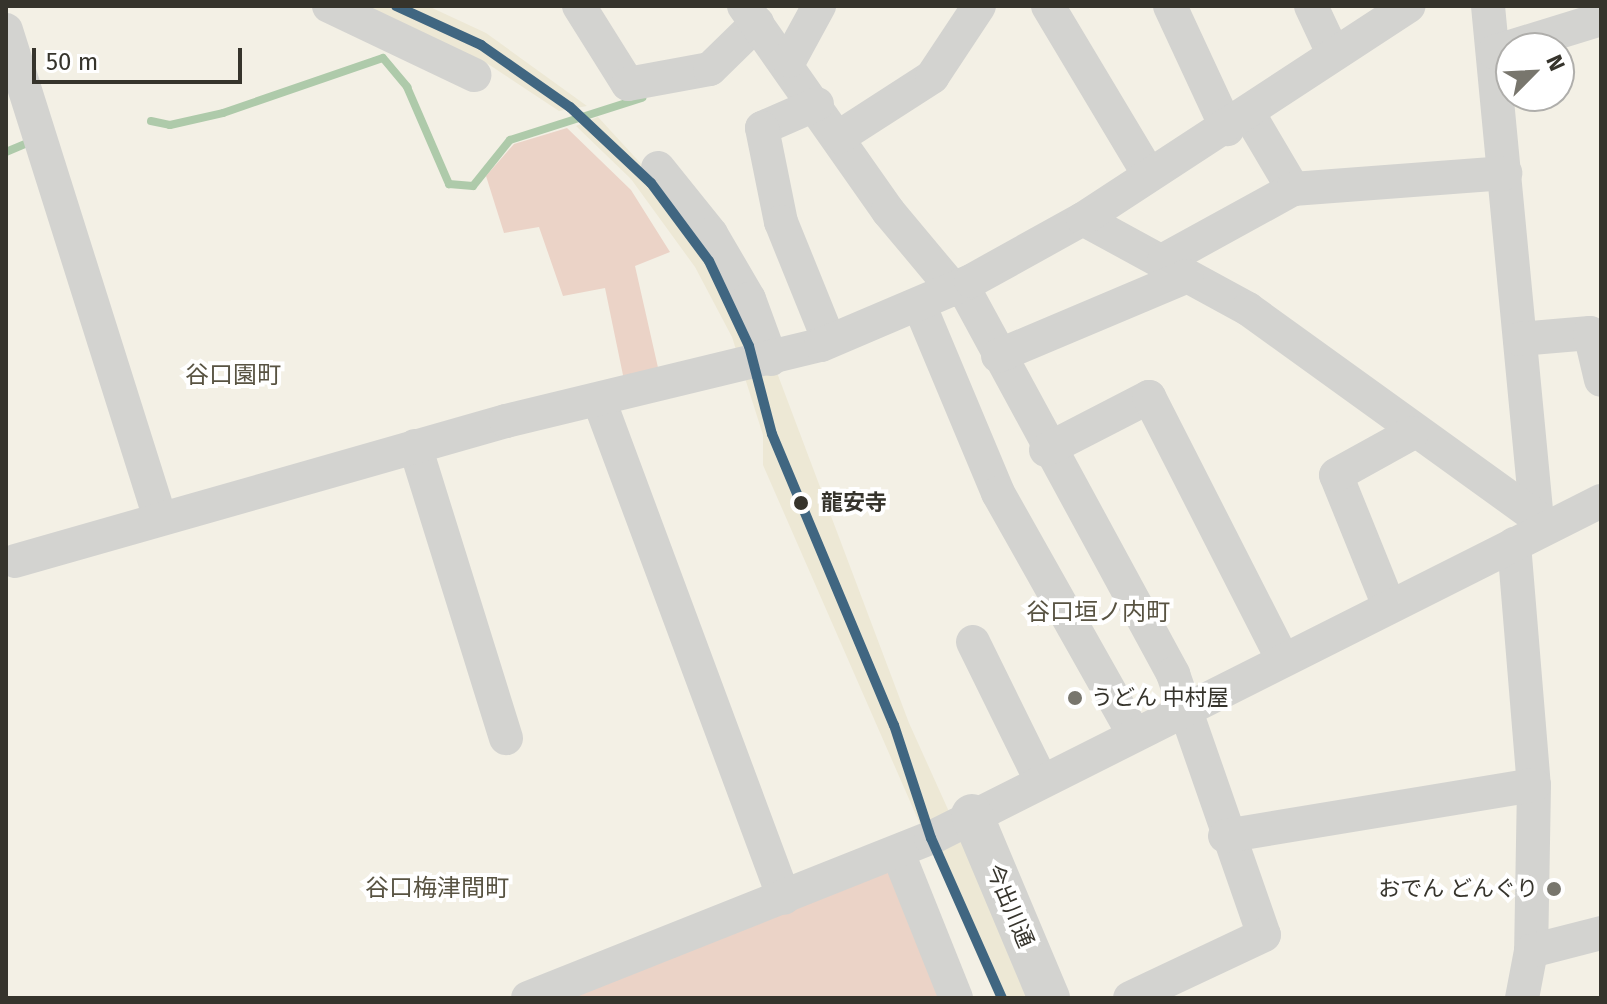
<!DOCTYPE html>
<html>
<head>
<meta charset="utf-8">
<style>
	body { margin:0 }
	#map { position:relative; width:1607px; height:1004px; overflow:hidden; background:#f3f0e5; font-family:"Fira Sans","Noto Sans JP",sans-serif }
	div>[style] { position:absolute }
	.built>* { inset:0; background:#ede8d5 }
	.green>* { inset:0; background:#ebd3c7 }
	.stream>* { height:8px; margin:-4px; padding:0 4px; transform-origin:4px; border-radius:4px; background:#aecaaa }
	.minor>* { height:34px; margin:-17px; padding:0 17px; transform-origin:17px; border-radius:17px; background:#d3d3d0 }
	.tertiary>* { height:42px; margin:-21px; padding:0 21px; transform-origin:21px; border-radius:21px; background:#d3d3d0 }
	.tram-1>* { height:10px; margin:-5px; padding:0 5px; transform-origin:5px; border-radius:5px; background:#406681 }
	.dots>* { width:22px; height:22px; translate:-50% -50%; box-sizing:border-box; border:4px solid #fff; border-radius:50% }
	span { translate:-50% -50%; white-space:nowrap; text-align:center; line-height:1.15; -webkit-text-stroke:8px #fff; paint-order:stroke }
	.stop-label { font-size:22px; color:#36342c; font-weight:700 }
	.left { translate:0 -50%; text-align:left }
	.poi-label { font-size:22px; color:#36342c }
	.right { translate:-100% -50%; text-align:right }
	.street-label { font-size:22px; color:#36342c }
	.neighbourhood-label { font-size:24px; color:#585342 }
	.frame { position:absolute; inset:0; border:8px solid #36342c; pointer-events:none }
	.north { position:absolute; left:1495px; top:32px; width:80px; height:80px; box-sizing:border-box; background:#fff; border:2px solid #afaeab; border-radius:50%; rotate:66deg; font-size:22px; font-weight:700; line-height:32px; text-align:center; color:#36342c }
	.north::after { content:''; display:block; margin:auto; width:28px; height:36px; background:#78766d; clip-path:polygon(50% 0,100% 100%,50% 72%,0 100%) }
	.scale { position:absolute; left:32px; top:48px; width:210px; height:36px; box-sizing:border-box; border:4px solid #36342c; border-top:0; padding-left:10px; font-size:24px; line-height:28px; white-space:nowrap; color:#36342c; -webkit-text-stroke:6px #fff; paint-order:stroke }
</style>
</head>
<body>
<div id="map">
	<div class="built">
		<div style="clip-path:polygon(354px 6px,428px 6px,486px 33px,587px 106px,559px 111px,488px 64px)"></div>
		<div style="clip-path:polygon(598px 117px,690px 217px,776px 370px,909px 723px,1033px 998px,996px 998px,763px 465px,763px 435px,732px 337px,695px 267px,631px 179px,576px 126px)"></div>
	</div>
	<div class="green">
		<div style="clip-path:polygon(567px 128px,631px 190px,670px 252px,635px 266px,659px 372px,624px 380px,605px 288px,563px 296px,539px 227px,504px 233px,486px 176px,514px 144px)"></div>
		<div style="clip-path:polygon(885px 872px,901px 879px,952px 998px,569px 998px)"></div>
	</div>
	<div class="stream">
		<div style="left:151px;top:121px;width:19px;rotate:12deg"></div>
		<div style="left:170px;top:125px;width:54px;rotate:-12.8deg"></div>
		<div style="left:223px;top:113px;width:169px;rotate:-19deg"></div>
		<div style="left:383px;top:58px;width:38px;rotate:50deg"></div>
		<div style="left:407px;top:87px;width:106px;rotate:66.6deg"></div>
		<div style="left:449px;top:184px;width:24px;rotate:5deg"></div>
		<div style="left:473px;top:186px;width:59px;rotate:-51.2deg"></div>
		<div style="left:510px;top:140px;width:139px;rotate:-17.7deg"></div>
		<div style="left:6px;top:152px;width:28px;rotate:-23deg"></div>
	</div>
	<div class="minor">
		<div style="left:329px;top:6px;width:161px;rotate:25.4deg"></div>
		<div style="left:579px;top:6px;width:92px;rotate:57.9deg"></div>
		<div style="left:628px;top:84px;width:83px;rotate:-10.4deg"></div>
		<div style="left:710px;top:69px;width:66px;rotate:-44.4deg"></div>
		<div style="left:744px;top:6px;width:251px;rotate:54.9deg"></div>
		<div style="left:888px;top:211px;width:103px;rotate:50.1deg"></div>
		<div style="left:1048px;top:6px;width:197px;rotate:59.1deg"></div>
		<div style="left:1170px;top:6px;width:136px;rotate:65.1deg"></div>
		<div style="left:1311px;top:6px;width:52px;rotate:64.9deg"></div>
		<div style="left:1488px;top:6px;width:527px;rotate:84.56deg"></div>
		<div style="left:6px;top:30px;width:512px;rotate:72.49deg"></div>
		<div style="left:1494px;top:52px;width:112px;rotate:-17.1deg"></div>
		<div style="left:789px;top:61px;width:63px;rotate:-61.4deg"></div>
		<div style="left:817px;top:104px;width:60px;rotate:156.4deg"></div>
		<div style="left:762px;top:128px;width:96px;rotate:78.6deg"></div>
		<div style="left:781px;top:222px;width:128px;rotate:68deg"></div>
		<div style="left:1250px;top:116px;width:85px;rotate:59.5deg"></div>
		<div style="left:839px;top:137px;width:111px;rotate:-32.8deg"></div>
		<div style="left:932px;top:77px;width:85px;rotate:-56.5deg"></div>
		<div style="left:658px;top:168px;width:85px;rotate:51.2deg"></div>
		<div style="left:711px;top:234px;width:75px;rotate:59.7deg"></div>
		<div style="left:749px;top:299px;width:64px;rotate:69.9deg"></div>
		<div style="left:1083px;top:219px;width:188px;rotate:28.6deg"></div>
		<div style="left:1248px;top:309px;width:355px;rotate:35.8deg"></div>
		<div style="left:1164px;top:260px;width:147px;rotate:-28.8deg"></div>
		<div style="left:1293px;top:189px;width:213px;rotate:-4.3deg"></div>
		<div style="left:962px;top:285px;width:443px;rotate:61.5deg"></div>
		<div style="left:1173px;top:674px;width:276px;rotate:70.8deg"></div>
		<div style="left:1264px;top:935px;width:148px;rotate:154.8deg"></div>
		<div style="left:919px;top:304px;width:205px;rotate:67.3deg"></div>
		<div style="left:998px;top:493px;width:277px;rotate:60.6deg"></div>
		<div style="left:1520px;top:339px;width:70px;rotate:-4.9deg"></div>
		<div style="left:1590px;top:333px;width:48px;rotate:76.8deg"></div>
		<div style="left:998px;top:356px;width:205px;rotate:-22.9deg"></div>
		<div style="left:599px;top:400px;width:531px;rotate:69.62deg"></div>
		<div style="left:415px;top:446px;width:306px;rotate:72.7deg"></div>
		<div style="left:1046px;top:450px;width:116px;rotate:-27.2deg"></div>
		<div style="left:1149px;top:397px;width:295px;rotate:63deg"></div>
		<div style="left:1514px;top:544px;width:242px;rotate:85.3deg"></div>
		<div style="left:1534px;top:785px;width:166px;rotate:91deg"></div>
		<div style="left:1531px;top:951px;width:48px;rotate:100.8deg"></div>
		<div style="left:15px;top:561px;width:511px;rotate:-15.91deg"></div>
		<div style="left:506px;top:421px;width:324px;rotate:-13.6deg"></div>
		<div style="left:821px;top:345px;width:163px;rotate:-23.1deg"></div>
		<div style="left:971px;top:281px;width:128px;rotate:-29deg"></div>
		<div style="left:1083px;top:219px;width:389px;rotate:-33.2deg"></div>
		<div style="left:1389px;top:606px;width:141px;rotate:-112deg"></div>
		<div style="left:1336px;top:475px;width:87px;rotate:-28.9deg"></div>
		<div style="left:973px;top:642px;width:154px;rotate:63.8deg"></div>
		<div style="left:1225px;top:836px;width:313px;rotate:-9.4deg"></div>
		<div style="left:898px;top:853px;width:156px;rotate:68.2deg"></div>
		<div style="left:1531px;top:951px;width:72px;rotate:-14.4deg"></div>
		<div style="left:528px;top:998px;width:434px;rotate:-21.7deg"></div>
		<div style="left:931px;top:838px;width:750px;rotate:-26.7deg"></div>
	</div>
	<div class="tertiary">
		<div style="left:972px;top:815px;width:199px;rotate:67.2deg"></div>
	</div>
	<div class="tram-1">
		<div style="left:396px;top:6px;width:94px;rotate:24.6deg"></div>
		<div style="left:481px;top:45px;width:108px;rotate:34.9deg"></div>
		<div style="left:570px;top:107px;width:111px;rotate:43.2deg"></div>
		<div style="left:651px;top:183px;width:97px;rotate:53.4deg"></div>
		<div style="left:709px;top:261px;width:94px;rotate:64.8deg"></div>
		<div style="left:749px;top:346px;width:91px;rotate:75.4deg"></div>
		<div style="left:772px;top:434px;width:316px;rotate:67.3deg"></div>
		<div style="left:894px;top:725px;width:119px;rotate:71.9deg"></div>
		<div style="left:931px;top:838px;width:175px;rotate:66.1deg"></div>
	</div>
	<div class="dots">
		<div style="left:801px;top:503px;background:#36342c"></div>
		<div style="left:1075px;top:698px;background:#78766d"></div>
		<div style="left:1554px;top:889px;background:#78766d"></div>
	</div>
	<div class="stop-label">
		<span class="left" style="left:821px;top:503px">龍安寺</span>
	</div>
	<div class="poi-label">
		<span class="left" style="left:1091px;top:698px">うどん 中村屋</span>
		<span class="right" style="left:1538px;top:889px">おでん どんぐり</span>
	</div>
	<div class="street-label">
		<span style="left:1010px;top:906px;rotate:67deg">今出川通</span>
	</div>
	<div class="neighbourhood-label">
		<span style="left:233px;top:376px">谷口園町</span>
		<span style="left:1098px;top:613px">谷口垣ノ内町</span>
		<span style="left:437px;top:889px">谷口梅津間町</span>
	</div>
	<div class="frame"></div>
	<div class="north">N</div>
	<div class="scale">50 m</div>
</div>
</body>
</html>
